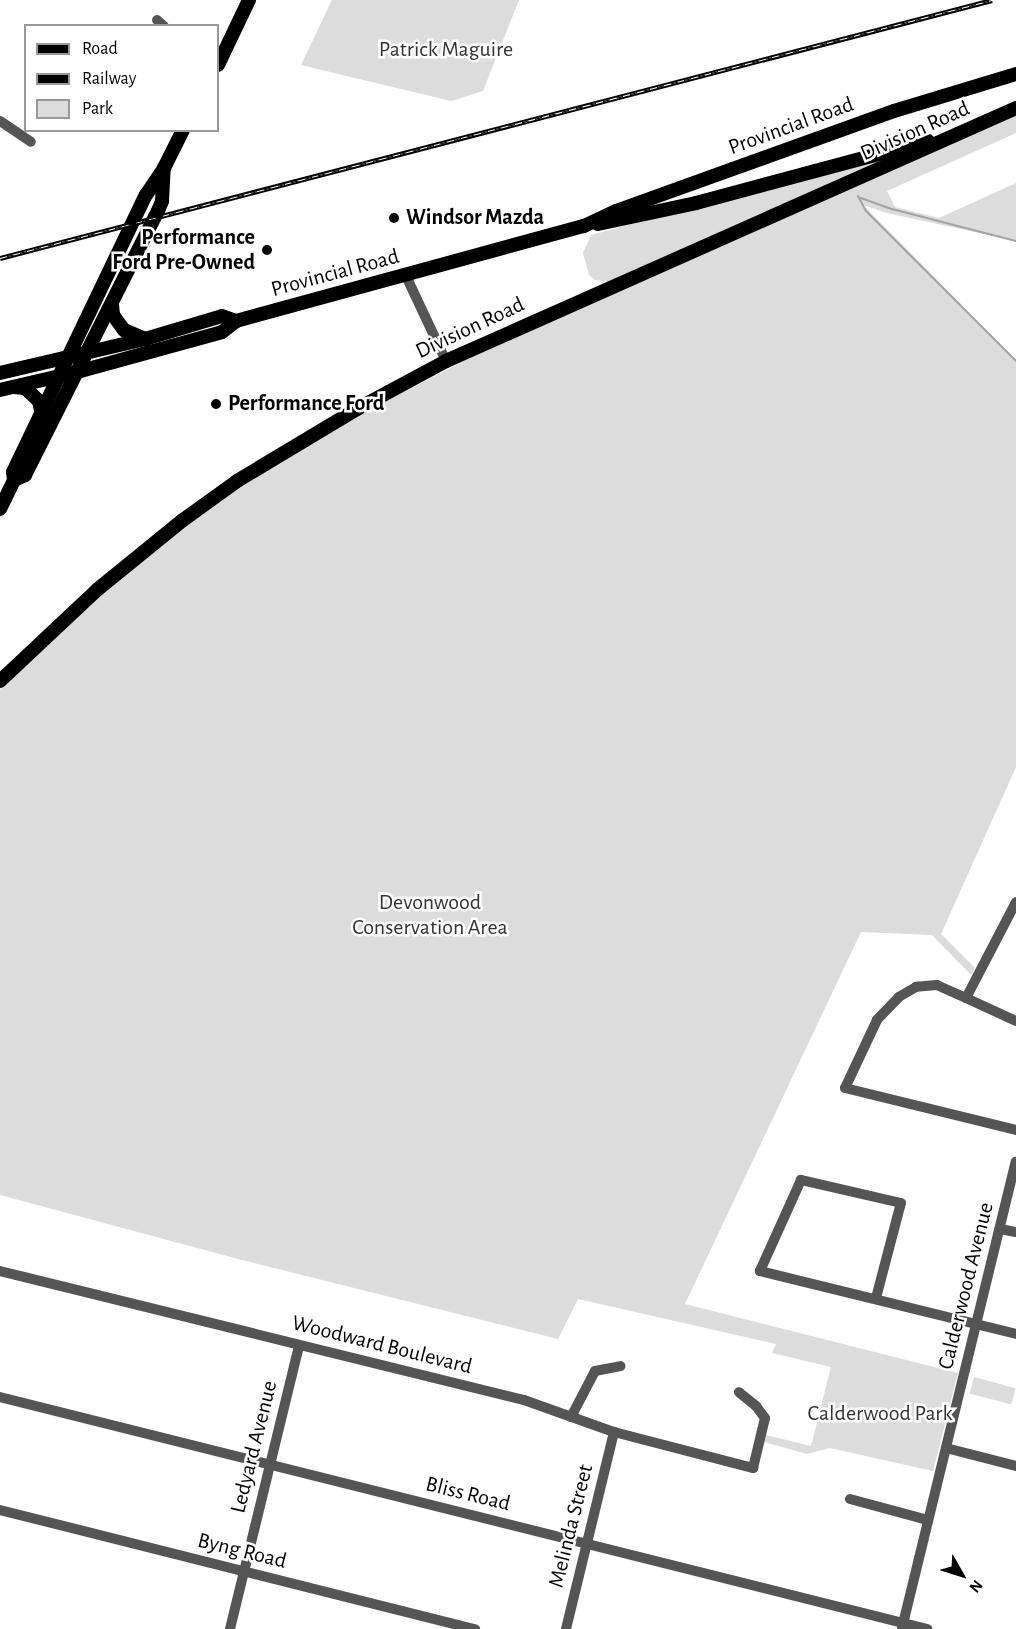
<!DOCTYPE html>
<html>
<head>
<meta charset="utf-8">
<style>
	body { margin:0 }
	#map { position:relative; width:1016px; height:1629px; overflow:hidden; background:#fff; font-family:"Alegreya Sans",sans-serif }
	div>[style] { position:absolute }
	.green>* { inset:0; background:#dcdcdc; transform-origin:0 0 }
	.stream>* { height:2px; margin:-1px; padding:0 1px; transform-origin:1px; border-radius:1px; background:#a3a3a3 }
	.minor>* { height:10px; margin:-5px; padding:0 5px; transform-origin:5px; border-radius:5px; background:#555 }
	.major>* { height:14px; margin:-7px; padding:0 7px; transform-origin:7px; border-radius:7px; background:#000 }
	.rail>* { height:4.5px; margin-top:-2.25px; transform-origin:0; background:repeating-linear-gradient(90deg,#fff 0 7px,#000 0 14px); box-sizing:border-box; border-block:2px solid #000 }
	.dots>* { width:16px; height:16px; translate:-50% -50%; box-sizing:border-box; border:3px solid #fff; border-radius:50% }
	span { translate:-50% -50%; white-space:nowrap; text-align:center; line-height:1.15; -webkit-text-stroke:5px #fff; paint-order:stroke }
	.park-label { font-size:22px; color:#333 }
	.street-label { font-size:22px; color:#000 }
	.poi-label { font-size:22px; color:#000; font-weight:700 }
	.left { translate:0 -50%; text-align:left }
	.right { translate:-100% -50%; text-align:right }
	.legend { position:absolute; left:24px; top:24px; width:195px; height:108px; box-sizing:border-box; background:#fff; border:2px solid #999; margin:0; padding:8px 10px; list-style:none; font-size:18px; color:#000 }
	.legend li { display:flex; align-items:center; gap:12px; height:30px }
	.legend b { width:30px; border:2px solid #999 }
	.north { position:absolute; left:932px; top:1545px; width:60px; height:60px; -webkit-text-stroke:4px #fff; paint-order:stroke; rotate:129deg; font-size:16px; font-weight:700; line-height:24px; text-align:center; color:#000 }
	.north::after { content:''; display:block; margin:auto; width:21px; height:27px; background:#000; clip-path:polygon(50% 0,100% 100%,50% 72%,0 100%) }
</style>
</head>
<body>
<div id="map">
	<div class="green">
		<div style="clip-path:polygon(332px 0,519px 0,483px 91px,451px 101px,301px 65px)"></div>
		<div style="clip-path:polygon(1016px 114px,1016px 133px,887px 191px,895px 207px,939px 218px,1016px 183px,1016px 241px,887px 213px,863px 205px,1016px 360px,1016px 767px,941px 934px,975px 968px,971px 975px,932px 935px,861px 932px,685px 1304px,958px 1373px,933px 1471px,830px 1448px,807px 1454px,764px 1442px,766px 1435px,811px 1446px,831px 1367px,772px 1353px,776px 1344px,578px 1299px,558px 1339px,242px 1260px,0 1195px,0 689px,97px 597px,184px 525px,252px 476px,321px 435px,468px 359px,854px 184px)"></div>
		<div style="clip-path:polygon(943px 139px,610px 282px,595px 280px,589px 275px,583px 253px,591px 235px)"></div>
		<div style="left:974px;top:1377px;width:43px;height:17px;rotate:15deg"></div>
	</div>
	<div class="stream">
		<div style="left:858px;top:196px;width:17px;rotate:62deg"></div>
		<div style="left:866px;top:211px;width:212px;rotate:45deg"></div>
		<div style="left:861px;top:198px;width:33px;rotate:20deg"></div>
		<div style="left:892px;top:209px;width:128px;rotate:14.5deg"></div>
	</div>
	<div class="minor">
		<div style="left:157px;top:20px;width:9px;rotate:41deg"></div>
		<div style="left:0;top:121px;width:37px;rotate:34deg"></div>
		<div style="left:406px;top:276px;width:94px;rotate:64.8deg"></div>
		<div style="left:1016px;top:902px;width:108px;rotate:117.5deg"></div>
		<div style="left:966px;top:998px;width:32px;rotate:-156deg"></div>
		<div style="left:937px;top:985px;width:21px;rotate:175deg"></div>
		<div style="left:916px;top:987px;width:20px;rotate:150deg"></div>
		<div style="left:899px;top:997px;width:32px;rotate:134deg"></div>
		<div style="left:877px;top:1020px;width:75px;rotate:115.2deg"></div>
		<div style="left:845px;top:1088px;width:176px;rotate:13.8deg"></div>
		<div style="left:966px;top:998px;width:55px;rotate:24.7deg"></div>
		<div style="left:1000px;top:1229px;width:16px;rotate:11deg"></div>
		<div style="left:0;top:1271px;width:540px;rotate:13.83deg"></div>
		<div style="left:524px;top:1400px;width:96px;rotate:19.6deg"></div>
		<div style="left:614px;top:1432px;width:144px;rotate:14.5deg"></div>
		<div style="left:753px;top:1468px;width:51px;rotate:-76.5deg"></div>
		<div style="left:765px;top:1418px;width:15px;rotate:-127deg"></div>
		<div style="left:756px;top:1406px;width:22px;rotate:-141deg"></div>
		<div style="left:876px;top:1298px;width:98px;rotate:-75.3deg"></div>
		<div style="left:901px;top:1203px;width:103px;rotate:-167deg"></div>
		<div style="left:801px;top:1180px;width:100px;rotate:114.3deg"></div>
		<div style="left:760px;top:1271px;width:264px;rotate:13.8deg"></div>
		<div style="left:0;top:1397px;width:956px;rotate:14.05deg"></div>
		<div style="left:571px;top:1417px;width:52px;rotate:-62.4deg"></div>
		<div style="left:595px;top:1371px;width:26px;rotate:-11deg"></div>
		<div style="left:946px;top:1448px;width:72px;rotate:14.4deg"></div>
		<div style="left:850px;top:1499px;width:81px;rotate:15.1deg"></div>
		<div style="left:0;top:1510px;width:490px;rotate:14.1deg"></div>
		<div style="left:902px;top:1628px;width:480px;rotate:-76.3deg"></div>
		<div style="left:230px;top:1629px;width:292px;rotate:-76.3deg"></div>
		<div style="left:566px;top:1629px;width:203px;rotate:-76.3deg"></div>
	</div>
	<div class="major">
		<div style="left:218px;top:65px;width:72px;rotate:-64.5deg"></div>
		<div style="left:598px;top:224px;width:100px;rotate:-12.1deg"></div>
		<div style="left:696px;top:203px;width:240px;rotate:-15deg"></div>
		<div style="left:112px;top:304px;width:11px;rotate:85deg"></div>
		<div style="left:113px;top:315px;width:19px;rotate:54deg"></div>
		<div style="left:124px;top:330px;width:23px;rotate:23deg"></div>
		<div style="left:0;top:373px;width:149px;rotate:-13.2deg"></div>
		<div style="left:145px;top:339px;width:80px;rotate:-16.6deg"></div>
		<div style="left:222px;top:316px;width:15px;rotate:20deg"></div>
		<div style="left:14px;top:387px;width:11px;rotate:5deg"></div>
		<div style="left:25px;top:388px;width:19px;rotate:43deg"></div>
		<div style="left:39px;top:401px;width:14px;rotate:78deg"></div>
		<div style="left:0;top:390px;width:79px;rotate:-13.2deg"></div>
		<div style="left:77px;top:372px;width:150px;rotate:-15.4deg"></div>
		<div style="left:222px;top:332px;width:18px;rotate:-38deg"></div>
		<div style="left:236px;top:321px;width:361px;rotate:-15.3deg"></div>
		<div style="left:584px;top:226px;width:35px;rotate:-25deg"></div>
		<div style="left:616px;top:211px;width:295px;rotate:-19.8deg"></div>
		<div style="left:894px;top:111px;width:127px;rotate:-16.9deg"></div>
		<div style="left:14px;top:480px;width:12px;rotate:-24deg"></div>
		<div style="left:25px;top:475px;width:296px;rotate:-63.3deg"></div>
		<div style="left:158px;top:211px;width:11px;rotate:-68deg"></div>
		<div style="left:162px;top:201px;width:33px;rotate:-87deg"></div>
		<div style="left:0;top:509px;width:32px;rotate:-64deg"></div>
		<div style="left:14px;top:480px;width:8px;rotate:-97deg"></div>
		<div style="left:13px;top:472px;width:307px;rotate:-64.4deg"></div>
		<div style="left:146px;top:195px;width:32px;rotate:-56deg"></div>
		<div style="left:164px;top:168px;width:42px;rotate:-63.4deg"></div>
		<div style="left:0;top:681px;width:134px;rotate:-43.2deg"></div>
		<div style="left:98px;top:589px;width:109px;rotate:-39.1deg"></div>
		<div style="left:183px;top:520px;width:67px;rotate:-35.8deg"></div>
		<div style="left:237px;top:481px;width:140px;rotate:-31deg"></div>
		<div style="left:357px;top:409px;width:101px;rotate:-28.3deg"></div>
		<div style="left:446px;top:361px;width:624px;rotate:-23.93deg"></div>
	</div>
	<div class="rail">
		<div style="left:0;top:258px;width:1025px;rotate:-14.58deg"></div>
	</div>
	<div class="dots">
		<div style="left:394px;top:218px;background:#000"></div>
		<div style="left:267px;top:250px;background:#000"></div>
		<div style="left:216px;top:404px;background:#000"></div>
	</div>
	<div class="park-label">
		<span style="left:446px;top:50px">Patrick Maguire</span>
		<span style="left:430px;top:915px">Devonwood<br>Conservation Area</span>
		<span style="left:880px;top:1414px">Calderwood Park</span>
	</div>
	<div class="street-label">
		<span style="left:791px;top:126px;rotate:-20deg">Provincial Road</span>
		<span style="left:915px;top:131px;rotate:-24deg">Division Road</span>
		<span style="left:335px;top:273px;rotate:-15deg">Provincial Road</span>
		<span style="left:470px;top:328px;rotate:-25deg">Division Road</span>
		<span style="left:966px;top:1286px;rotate:-76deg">Calderwood Avenue</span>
		<span style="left:382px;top:1345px;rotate:14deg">Woodward Boulevard</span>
		<span style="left:254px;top:1447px;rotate:-76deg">Ledyard Avenue</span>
		<span style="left:468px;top:1494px;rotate:14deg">Bliss Road</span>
		<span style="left:571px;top:1526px;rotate:-76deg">Melinda Street</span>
		<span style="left:242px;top:1551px;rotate:14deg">Byng Road</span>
	</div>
	<div class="poi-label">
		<span class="left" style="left:406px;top:218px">Windsor Mazda</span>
		<span class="right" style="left:255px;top:250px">Performance<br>Ford Pre-Owned</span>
		<span class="left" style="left:228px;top:404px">Performance Ford</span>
	</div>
	<ul class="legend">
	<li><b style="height:8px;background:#000"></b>Road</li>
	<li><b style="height:8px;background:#000"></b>Railway</li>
	<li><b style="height:16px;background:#dcdcdc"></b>Park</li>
	</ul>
	<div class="north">N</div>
</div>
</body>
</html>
